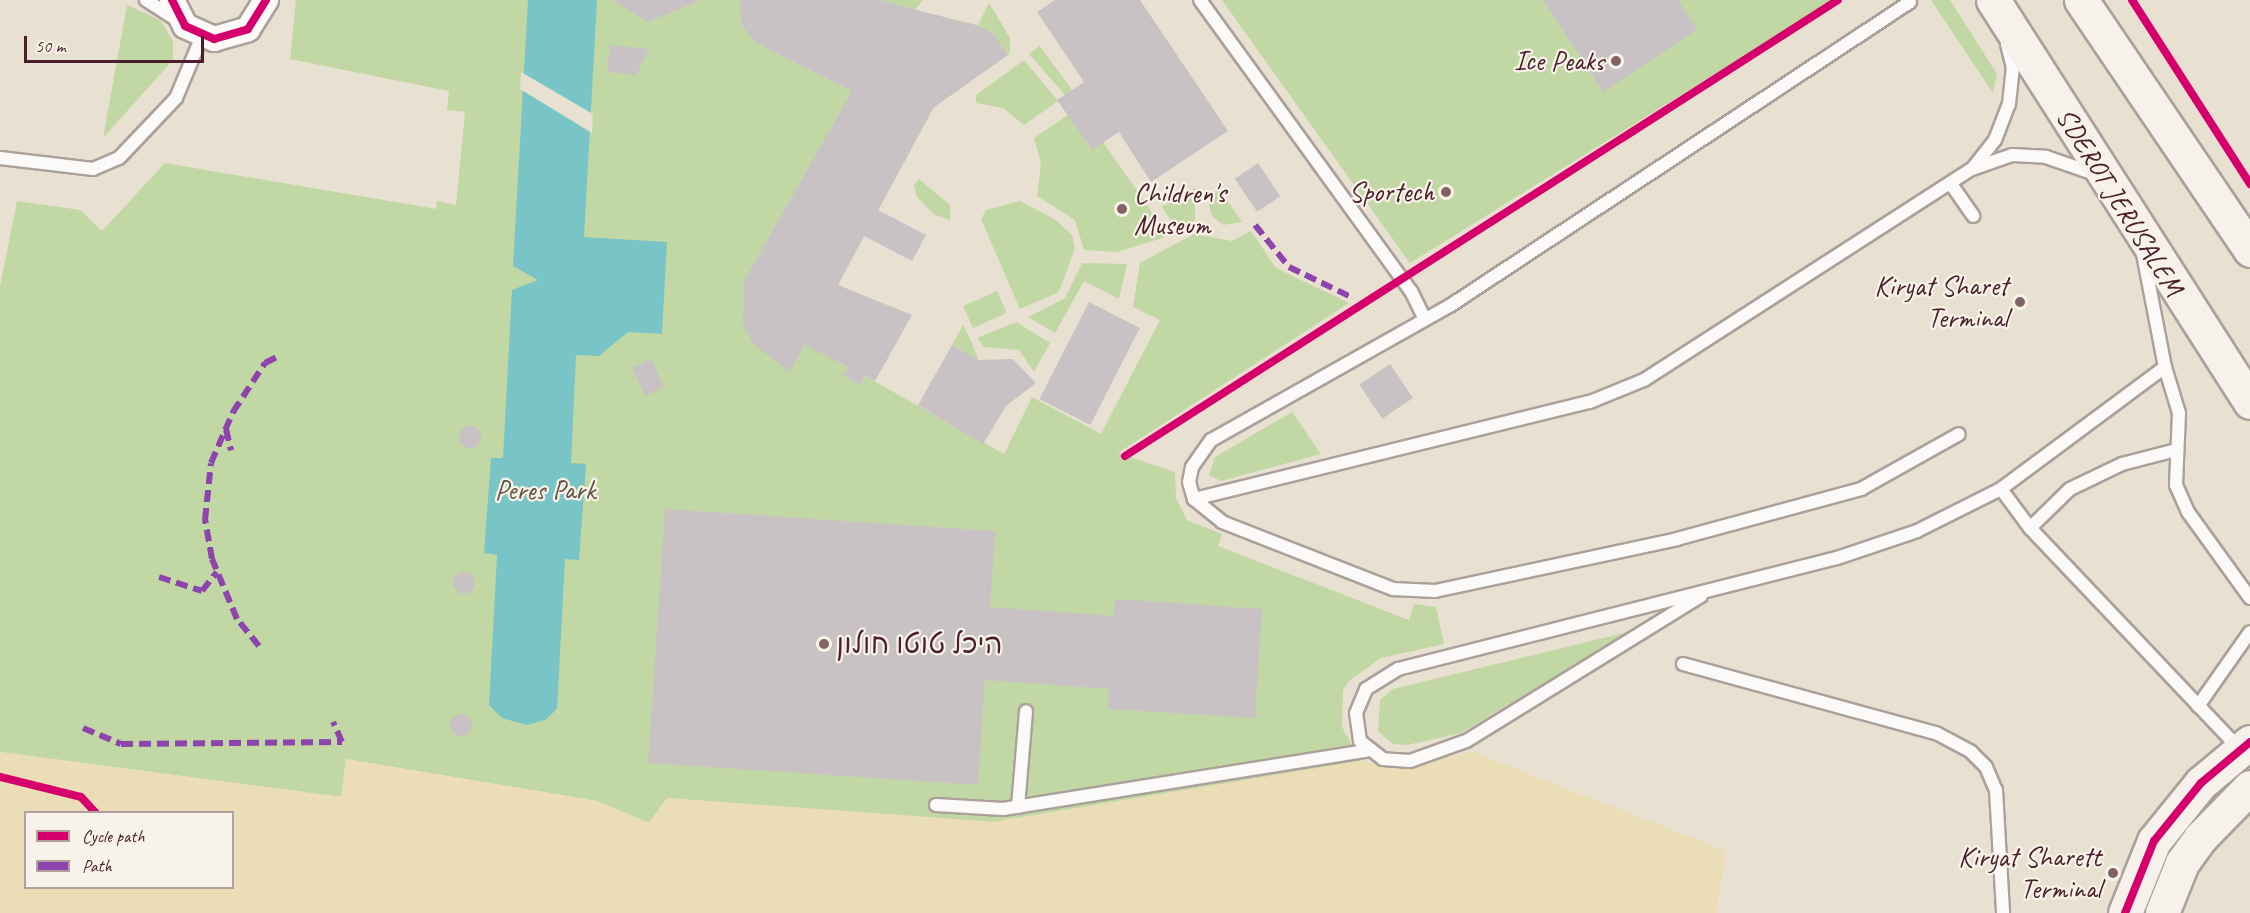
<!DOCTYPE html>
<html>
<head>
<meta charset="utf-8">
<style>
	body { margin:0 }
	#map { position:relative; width:2250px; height:913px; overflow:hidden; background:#e8e0d1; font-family:Caveat,"Playpen Sans Hebrew",sans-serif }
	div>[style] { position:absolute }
	.green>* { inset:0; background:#c1d8a4; transform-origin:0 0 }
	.sand>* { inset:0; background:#ebddb5 }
	.water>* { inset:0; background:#79c4c6 }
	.pier>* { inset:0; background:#e8e0d1 }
	.building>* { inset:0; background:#c9c2c4; transform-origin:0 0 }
	.round { border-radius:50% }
	.roads { filter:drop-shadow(2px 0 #aba19a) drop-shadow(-2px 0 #aba19a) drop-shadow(0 2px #aba19a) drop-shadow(0 -2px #aba19a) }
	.lane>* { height:12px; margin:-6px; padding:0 6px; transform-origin:6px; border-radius:6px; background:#fcfaf8 }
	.street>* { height:24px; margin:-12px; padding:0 12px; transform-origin:12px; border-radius:12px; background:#fcfaf8 }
	.secondary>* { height:33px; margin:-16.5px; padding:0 16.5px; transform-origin:16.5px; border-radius:16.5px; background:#f6f1ea }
	.quiet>* { height:6px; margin-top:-3px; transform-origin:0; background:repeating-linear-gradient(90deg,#8e44ad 0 12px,transparent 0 18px) }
	.cycleway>* { height:8px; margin:-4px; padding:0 4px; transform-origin:4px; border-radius:4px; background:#d6006c }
	.dots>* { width:16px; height:16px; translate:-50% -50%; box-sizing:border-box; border:3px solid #f7f3e8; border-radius:50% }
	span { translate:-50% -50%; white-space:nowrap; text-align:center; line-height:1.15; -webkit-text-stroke:4.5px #f7f3e8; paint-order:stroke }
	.poi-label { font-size:28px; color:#4a1f2b }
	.right { translate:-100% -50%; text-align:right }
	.left { translate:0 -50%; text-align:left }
	.street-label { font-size:28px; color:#4a1f2b }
	.park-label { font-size:28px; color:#645444 }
	.legend { position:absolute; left:24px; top:811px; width:210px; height:78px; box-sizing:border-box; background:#f7f3e8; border:2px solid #b29e9c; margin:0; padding:8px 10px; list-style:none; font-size:18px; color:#4a1f2b }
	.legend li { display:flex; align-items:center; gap:12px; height:30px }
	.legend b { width:30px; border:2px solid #b29e9c }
	.scale { position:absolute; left:24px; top:36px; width:180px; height:27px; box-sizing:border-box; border:3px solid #4a1f2b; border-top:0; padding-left:8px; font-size:18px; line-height:21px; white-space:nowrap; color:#4a1f2b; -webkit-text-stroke:4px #f7f3e8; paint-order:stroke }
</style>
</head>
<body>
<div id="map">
	<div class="green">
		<div style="clip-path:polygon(296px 0,923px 0,915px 10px,978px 25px,989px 3px,1010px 38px,1010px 51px,1008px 55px,993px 33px,978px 26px,806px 344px,848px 367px,844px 375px,861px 385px,865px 376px,1004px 454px,1032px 397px,1101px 434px,1160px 320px,1133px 307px,1140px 263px,1194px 234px,1232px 241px,1251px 231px,1276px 268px,1349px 303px,1118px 453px,1175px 472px,1176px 498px,1187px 520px,1222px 534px,1218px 546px,1409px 620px,1414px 604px,1436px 607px,1444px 644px,1381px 658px,1350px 680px,1343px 690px,1342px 727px,1361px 761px,993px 822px,667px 798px,649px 823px,597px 801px,346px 759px,342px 797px,0 752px,0 287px,17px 201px,80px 210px,102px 231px,165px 163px,436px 209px,437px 201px,456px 205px,465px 112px,447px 110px,449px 91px,290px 59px)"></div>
		<div style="clip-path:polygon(1222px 0,1829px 0,1831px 2px,1410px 263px)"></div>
		<div style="clip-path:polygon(1931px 0,1950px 0,1997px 74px,1993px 93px)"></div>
		<div style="clip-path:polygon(127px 5px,160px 20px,173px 41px,173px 60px,103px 138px)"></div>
		<div style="clip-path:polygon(1040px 46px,1072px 90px,1065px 95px,1029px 54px)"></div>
		<div style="clip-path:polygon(1024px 60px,1058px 101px,1024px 125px,1003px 108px,976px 103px,976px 95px)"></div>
		<div style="clip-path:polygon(1068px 115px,1092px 150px,1103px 142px,1167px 234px,1162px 238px,1117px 252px,1084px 250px,1075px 220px,1037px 196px,1041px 163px,1034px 138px)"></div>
		<div style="clip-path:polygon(919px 179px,950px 205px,950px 220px,935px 215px,917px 197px,914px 185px)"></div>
		<div style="clip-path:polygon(1218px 187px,1242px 222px,1223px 225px,1212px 216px,1209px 204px)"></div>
		<div style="clip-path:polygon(1195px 188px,1195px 221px,1175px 227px,1162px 207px)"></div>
		<div style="clip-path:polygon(1020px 201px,1056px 220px,1072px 235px,1075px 248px,1059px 292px,1020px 309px,981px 219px,986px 210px)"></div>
		<div style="clip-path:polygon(1082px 263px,1127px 264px,1119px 299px,1084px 281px,1055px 333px,1028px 317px,1065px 298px)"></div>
		<div style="left:997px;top:291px;width:24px;height:37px;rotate:66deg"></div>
		<div style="clip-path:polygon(1016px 322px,1050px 343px,1034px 372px,1019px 350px,984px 347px,977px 338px)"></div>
		<div style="clip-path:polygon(963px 325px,972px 343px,979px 361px,952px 345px)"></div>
		<div style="clip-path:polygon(1292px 412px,1321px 454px,1221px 481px,1209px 475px,1215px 457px)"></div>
		<div style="clip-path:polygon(1628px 632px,1461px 733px,1407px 745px,1393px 744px,1378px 731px,1380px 700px,1393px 689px)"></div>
	</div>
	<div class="sand">
		<div style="clip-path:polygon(evenodd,0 752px,341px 797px,346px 759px,597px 801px,649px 823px,667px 798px,993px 822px,1361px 761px,1392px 767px,1473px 752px,1726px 851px,1716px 913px,0 913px,0 752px,26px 812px,232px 812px,232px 888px,26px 888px,26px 812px)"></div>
	</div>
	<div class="water">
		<div style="clip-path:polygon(528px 0,597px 0,584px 237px,667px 242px,662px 334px,628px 332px,599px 356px,576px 355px,571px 463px,586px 464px,579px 560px,565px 559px,557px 709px,545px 720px,527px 725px,502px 718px,489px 705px,497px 555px,484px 553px,491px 458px,503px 458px,512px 290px,538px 280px,513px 266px)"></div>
	</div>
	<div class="pier">
		<div style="clip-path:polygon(521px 72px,593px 114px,592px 133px,520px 89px)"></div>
	</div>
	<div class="building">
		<div style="clip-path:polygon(612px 0,701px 0,648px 22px)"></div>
		<div style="clip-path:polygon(740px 0,879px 0,978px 26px,993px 33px,1008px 55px,933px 108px,878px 210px,926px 235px,912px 261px,864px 236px,838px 285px,912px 315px,875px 381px,865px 376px,861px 385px,843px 376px,848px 367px,805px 345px,790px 372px,753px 344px,743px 325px,744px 281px,852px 91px,756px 43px,741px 24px)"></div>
		<div style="clip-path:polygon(1055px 0,1140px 0,1228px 131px,1151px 182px,1119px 132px,1092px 150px,1057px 100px,1084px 82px,1037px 12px)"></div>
		<div style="clip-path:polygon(1543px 0,1678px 0,1697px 30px,1603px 92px)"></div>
		<div style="clip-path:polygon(610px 45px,649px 49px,636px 75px,607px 72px)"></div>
		<div style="left:1258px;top:163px;width:40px;height:28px;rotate:56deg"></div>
		<div style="left:1089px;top:302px;width:57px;height:109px;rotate:27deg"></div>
		<div style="clip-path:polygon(952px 345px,978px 360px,1013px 359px,1036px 383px,1006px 406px,983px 444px,918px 405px)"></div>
		<div style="left:651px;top:359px;width:31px;height:21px;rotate:65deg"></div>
		<div style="left:1390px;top:364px;width:41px;height:37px;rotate:56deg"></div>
		<div class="round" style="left:459px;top:426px;width:22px;height:22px"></div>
		<div style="clip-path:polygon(665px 509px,995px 531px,990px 607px,1114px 616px,1115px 599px,1262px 609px,1255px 718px,1107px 709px,1109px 689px,985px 680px,978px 785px,648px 763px)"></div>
		<div class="round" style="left:453px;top:572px;width:22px;height:22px"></div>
		<div class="round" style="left:450px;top:714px;width:22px;height:22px"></div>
	</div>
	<div class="roads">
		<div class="lane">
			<div style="left:146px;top:0;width:35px;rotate:33deg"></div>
			<div style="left:1200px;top:0;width:359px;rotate:54.1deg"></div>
			<div style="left:1411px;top:291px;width:30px;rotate:64deg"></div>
			<div style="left:1910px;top:2px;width:550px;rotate:146.57deg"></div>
			<div style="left:1451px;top:305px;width:275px;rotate:150.6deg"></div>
			<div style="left:1211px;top:440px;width:33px;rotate:125deg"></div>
			<div style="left:1192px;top:467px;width:15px;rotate:101deg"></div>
			<div style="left:1189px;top:482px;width:18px;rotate:74deg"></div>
			<div style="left:1194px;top:499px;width:36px;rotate:39deg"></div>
			<div style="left:1222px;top:522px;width:184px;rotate:21.4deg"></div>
			<div style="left:1393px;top:589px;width:42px;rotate:2.7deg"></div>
			<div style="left:1435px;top:591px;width:248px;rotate:-12.1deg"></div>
			<div style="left:1677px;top:539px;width:191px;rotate:-15.2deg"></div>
			<div style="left:1861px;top:489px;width:112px;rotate:-29.3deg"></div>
			<div style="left:0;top:158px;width:94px;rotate:6.7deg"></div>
			<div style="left:93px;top:169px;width:28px;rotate:-23deg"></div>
			<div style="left:119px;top:158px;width:83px;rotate:-46.5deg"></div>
			<div style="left:176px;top:98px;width:67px;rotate:-67.2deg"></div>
			<div style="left:1973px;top:168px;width:36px;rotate:-52deg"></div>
			<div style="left:1995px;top:140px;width:39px;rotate:-69deg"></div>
			<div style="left:2009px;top:104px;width:36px;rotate:-84deg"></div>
			<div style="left:2013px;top:68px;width:25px;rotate:-104deg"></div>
			<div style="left:1951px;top:184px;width:39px;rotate:55deg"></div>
			<div style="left:2143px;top:254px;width:115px;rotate:79deg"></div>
			<div style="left:2165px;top:367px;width:204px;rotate:143.4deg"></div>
			<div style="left:2001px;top:489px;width:49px;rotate:53.4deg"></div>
			<div style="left:2030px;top:528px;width:303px;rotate:46.5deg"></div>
			<div style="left:2165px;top:367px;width:48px;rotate:73.1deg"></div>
			<div style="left:2179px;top:413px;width:72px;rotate:92.4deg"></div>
			<div style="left:2176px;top:485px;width:30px;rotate:66deg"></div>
			<div style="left:2188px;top:512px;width:106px;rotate:54.2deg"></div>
			<div style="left:1194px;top:499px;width:408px;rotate:-13.8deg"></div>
			<div style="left:1590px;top:402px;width:58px;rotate:-22.2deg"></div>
			<div style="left:1644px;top:380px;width:390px;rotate:-32.8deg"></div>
			<div style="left:1972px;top:169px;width:42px;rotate:-19.3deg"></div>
			<div style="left:2012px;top:155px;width:34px;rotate:3deg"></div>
			<div style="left:2046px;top:157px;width:52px;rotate:19.1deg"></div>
			<div style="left:2030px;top:528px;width:56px;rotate:-44.3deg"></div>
			<div style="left:2070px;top:489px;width:58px;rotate:-25.7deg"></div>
			<div style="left:2122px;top:464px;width:56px;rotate:-14.5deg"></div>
			<div style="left:1701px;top:596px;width:276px;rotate:148.3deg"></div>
			<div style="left:1466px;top:741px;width:59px;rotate:160.3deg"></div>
			<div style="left:1410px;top:761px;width:27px;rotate:-176deg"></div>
			<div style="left:1383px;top:759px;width:29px;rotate:-142deg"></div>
			<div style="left:1360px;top:741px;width:28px;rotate:-98deg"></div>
			<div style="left:1356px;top:713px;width:26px;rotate:-67deg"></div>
			<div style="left:1366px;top:689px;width:38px;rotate:-32deg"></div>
			<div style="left:1398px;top:669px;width:453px;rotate:-14.2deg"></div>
			<div style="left:1837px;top:558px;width:84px;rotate:-18.6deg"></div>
			<div style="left:1917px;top:531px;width:94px;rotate:-26.6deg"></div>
			<div style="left:1683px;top:664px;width:262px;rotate:15.3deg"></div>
			<div style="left:1936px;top:733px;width:40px;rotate:28deg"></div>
			<div style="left:1971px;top:752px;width:21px;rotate:45deg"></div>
			<div style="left:1986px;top:767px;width:25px;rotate:67deg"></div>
			<div style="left:1996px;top:790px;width:123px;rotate:86.7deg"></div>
			<div style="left:2198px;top:706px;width:90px;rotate:-54.9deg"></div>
			<div style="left:936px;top:805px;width:67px;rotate:3.4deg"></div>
			<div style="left:1003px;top:809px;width:369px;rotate:-9.1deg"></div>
			<div style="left:1018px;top:807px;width:96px;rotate:-85.2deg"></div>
		</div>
		<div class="street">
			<div style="left:172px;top:0;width:29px;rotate:63deg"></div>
			<div style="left:185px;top:26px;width:32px;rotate:24deg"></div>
			<div style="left:214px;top:39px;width:35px;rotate:-16deg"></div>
			<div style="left:248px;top:29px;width:34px;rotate:-58deg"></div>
		</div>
		<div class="secondary">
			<div style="left:1993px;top:0;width:477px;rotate:57.4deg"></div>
			<div style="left:2081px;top:0;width:302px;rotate:55.9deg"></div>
			<div style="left:2125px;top:913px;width:78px;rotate:-68.1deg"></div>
			<div style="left:2154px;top:841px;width:75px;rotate:-51deg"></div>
			<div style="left:2201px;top:783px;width:64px;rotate:-39.9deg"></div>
			<div style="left:2162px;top:913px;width:54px;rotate:-68.2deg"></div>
			<div style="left:2182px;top:863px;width:31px;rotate:-54deg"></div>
			<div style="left:2200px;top:838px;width:71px;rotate:-45.6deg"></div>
		</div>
	</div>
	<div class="quiet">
		<div style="left:1255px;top:225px;width:54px;rotate:51deg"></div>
		<div style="left:1289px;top:267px;width:67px;rotate:25.8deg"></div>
		<div style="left:226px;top:429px;width:22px;rotate:77deg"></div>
		<div style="left:159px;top:577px;width:45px;rotate:18deg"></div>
		<div style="left:202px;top:591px;width:24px;rotate:-52deg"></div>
		<div style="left:259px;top:646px;width:35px;rotate:-129deg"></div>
		<div style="left:237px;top:619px;width:65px;rotate:-112.6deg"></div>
		<div style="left:212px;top:559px;width:40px;rotate:-100deg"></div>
		<div style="left:205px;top:520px;width:57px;rotate:-84deg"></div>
		<div style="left:211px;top:463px;width:56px;rotate:-66.7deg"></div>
		<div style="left:233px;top:412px;width:59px;rotate:-56.9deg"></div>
		<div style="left:265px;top:363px;width:16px;rotate:-27deg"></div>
		<div style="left:83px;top:728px;width:41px;rotate:22.8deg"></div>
		<div style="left:121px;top:744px;width:221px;rotate:-0.5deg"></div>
		<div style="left:342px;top:742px;width:22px;rotate:-114deg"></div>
	</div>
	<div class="cycleway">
		<div style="left:172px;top:0;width:29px;rotate:63deg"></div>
		<div style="left:185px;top:26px;width:32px;rotate:24deg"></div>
		<div style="left:214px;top:39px;width:35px;rotate:-16deg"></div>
		<div style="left:248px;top:29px;width:34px;rotate:-58deg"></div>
		<div style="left:2132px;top:0;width:219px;rotate:57.3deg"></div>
		<div style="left:1125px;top:456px;width:846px;rotate:-32.6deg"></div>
		<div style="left:0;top:777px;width:83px;rotate:13.9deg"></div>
		<div style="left:81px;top:797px;width:21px;rotate:47deg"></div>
		<div style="left:2125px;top:913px;width:78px;rotate:-68.1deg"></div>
		<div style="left:2154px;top:841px;width:75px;rotate:-51deg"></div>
		<div style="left:2201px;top:783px;width:64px;rotate:-39.9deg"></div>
	</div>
	<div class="dots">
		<div style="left:1616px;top:61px;background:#816365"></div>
		<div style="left:1446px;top:192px;background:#816365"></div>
		<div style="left:1122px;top:209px;background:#816365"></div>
		<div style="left:2020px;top:302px;background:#816365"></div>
		<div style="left:824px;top:644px;background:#816365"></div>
		<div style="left:2113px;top:873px;background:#816365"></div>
	</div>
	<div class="poi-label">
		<span class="right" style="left:1604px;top:61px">Ice Peaks</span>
		<span class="right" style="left:1434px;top:192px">Sportech</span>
		<span class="left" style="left:1134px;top:209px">Children's<br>Museum</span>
		<span class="right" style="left:2008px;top:302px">Kiryat Sharet<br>Terminal</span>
		<span class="left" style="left:836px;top:644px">היכל טוטו חולון</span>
		<span class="right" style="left:2101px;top:873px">Kiryat Sharett<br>Terminal</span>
	</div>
	<div class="street-label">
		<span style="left:2120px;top:202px;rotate:58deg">SDEROT JERUSALEM</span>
	</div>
	<div class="park-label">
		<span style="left:545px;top:490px">Peres Park</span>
	</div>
	<ul class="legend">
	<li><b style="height:8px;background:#d6006c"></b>Cycle path</li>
	<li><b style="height:8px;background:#8e44ad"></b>Path</li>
	</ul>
	<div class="scale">50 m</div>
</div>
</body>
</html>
